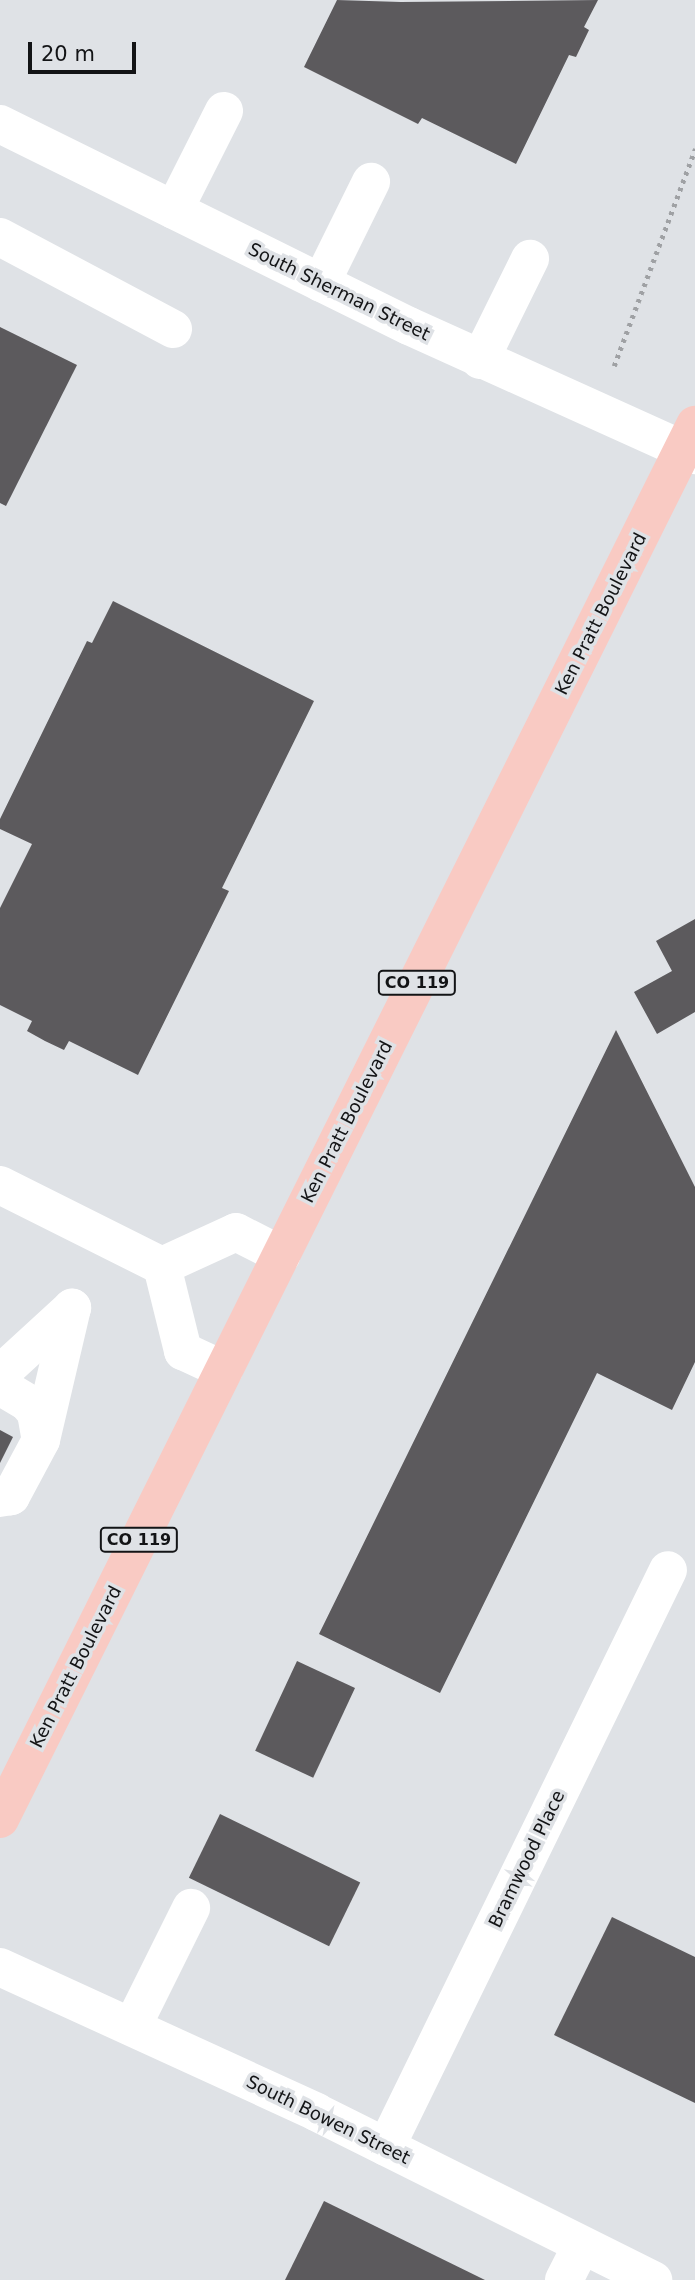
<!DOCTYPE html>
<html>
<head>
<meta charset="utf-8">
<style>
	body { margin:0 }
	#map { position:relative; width:695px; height:2280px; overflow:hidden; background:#dfe2e6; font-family:"DejaVu Sans",sans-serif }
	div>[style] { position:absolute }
	.building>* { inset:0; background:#5c5a5d; transform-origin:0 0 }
	.path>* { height:4.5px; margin-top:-2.25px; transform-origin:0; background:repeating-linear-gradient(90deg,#9fa1a4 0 3.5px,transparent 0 8.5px) }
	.minor>* { height:38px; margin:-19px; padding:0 19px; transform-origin:19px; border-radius:19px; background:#fff }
	.highway>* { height:38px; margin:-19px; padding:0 19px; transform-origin:19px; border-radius:19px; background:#f9cac3 }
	span { translate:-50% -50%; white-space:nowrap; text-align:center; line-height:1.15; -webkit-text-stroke:7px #dfe2e6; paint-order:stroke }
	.shield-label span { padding:2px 5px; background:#dfe2e6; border:2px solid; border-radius:5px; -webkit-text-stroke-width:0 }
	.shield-label { font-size:16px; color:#131416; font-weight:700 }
	.street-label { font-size:18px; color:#131416 }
	.scale { position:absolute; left:28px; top:42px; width:108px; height:32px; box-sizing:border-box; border:4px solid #131416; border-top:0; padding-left:9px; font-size:21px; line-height:24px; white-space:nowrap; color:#131416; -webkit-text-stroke:5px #dfe2e6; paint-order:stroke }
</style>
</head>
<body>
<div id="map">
	<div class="building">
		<div style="clip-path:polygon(337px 0,401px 2px,598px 0,584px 27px,589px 30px,576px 57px,569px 55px,516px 164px,422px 118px,418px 124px,304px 67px)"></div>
		<div style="clip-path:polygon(0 327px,77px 365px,6px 506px,0 503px)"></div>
		<div style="clip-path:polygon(113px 601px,314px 701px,222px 888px,229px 891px,138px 1075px,69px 1041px,64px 1050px,45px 1041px,27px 1031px,32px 1021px,0 1005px,0 908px,32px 844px,0 829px,0 819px,87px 641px,92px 643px)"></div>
		<div style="clip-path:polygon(695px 919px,695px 1012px,657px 1034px,634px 992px,672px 971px,656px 941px)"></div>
		<div style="clip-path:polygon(616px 1030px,695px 1187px,695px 1362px,672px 1410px,597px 1373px,440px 1693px,319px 1634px)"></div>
		<div style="clip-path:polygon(0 1430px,13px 1437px,0 1463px)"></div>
		<div style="left:297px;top:1661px;width:64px;height:99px;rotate:25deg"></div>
		<div style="left:220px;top:1814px;width:156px;height:71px;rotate:26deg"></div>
		<div style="clip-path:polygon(612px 1917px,695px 1957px,695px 2103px,554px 2035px)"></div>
		<div style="clip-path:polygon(324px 2201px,485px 2280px,285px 2280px)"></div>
	</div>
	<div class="path">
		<div style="left:614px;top:366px;width:232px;rotate:-69.5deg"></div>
	</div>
	<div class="minor">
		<div style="left:0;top:124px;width:456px;rotate:26.3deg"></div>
		<div style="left:409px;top:326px;width:314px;rotate:24.3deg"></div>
		<div style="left:174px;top:210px;width:111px;rotate:-63.2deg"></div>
		<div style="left:0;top:237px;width:196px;rotate:28deg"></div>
		<div style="left:321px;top:283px;width:113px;rotate:-63.7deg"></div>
		<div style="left:480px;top:360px;width:113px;rotate:-63.7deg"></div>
		<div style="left:0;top:1185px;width:181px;rotate:26.6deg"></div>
		<div style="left:162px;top:1266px;width:88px;rotate:76.1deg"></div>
		<div style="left:183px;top:1351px;width:45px;rotate:24.9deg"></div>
		<div style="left:162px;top:1266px;width:81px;rotate:-24.7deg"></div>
		<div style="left:236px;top:1232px;width:51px;rotate:27.1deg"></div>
		<div style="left:0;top:1374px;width:98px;rotate:-42.5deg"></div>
		<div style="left:0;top:1386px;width:33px;rotate:31deg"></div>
		<div style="left:28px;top:1403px;width:13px;rotate:51deg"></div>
		<div style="left:36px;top:1413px;width:27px;rotate:80deg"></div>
		<div style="left:41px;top:1440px;width:64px;rotate:118.2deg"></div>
		<div style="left:11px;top:1496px;width:11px;rotate:170deg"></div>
		<div style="left:41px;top:1440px;width:136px;rotate:-76.8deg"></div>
		<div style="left:0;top:1967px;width:348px;rotate:24.6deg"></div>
		<div style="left:316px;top:2112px;width:377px;rotate:26.5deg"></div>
		<div style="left:132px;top:2027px;width:133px;rotate:-63.6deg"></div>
		<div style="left:386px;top:2147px;width:642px;rotate:-63.95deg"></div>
		<div style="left:564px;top:2280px;width:39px;rotate:-63deg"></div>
	</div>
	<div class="highway">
		<div style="left:0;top:1819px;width:1558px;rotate:-63.5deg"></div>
	</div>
	<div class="shield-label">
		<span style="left:417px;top:983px">CO 119</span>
		<span style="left:139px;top:1540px">CO 119</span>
	</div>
	<div class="street-label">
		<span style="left:339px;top:292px;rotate:26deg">South Sherman Street</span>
		<span style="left:601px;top:614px;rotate:-63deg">Ken Pratt Boulevard</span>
		<span style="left:347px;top:1122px;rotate:-63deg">Ken Pratt Boulevard</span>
		<span style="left:76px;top:1667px;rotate:-63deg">Ken Pratt Boulevard</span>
		<span style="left:527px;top:1859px;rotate:-64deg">Bramwood Place</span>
		<span style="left:328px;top:2120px;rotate:26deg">South Bowen Street</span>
	</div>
	<div class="scale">20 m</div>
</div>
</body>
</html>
